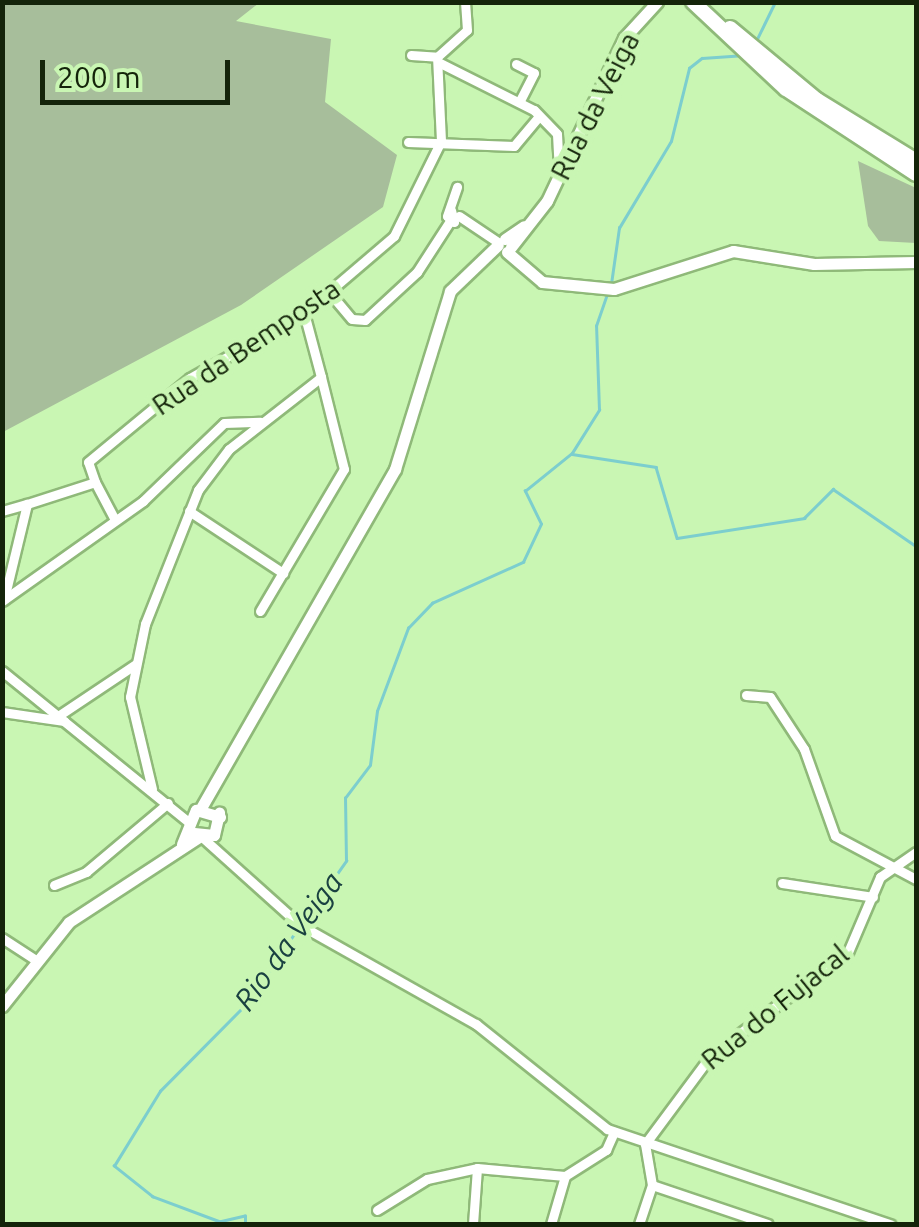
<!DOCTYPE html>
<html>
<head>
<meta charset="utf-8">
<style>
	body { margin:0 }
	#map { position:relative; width:919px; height:1227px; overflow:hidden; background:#c9f6b3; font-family:Ubuntu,sans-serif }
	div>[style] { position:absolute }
	.green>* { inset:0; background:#a7be9b }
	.stream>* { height:2.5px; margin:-1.25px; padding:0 1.25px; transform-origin:1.25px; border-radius:1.25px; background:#7ccece }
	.roads { filter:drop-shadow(2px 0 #8fb979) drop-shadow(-2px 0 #8fb979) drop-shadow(0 2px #8fb979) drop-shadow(0 -2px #8fb979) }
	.minor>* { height:9px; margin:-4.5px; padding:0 4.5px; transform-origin:4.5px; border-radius:4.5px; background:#fff }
	.major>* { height:11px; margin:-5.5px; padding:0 5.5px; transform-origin:5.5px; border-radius:5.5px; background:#fff }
	.highway>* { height:14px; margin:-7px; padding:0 7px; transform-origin:7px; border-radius:7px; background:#fff }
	span { translate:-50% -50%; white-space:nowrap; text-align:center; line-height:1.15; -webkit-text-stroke:10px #c9f6b3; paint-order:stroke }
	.street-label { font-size:28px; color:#14240a }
	.water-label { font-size:30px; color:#1a4141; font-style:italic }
	.frame { position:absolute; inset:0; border:5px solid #14240a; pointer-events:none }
	.scale { position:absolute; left:40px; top:60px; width:190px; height:45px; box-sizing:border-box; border:5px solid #14240a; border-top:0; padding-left:12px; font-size:30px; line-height:35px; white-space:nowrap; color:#14240a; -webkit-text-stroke:8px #c9f6b3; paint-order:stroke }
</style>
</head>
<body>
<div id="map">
	<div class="green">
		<div style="clip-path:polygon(3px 2px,259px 3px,236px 21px,331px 39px,325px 102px,397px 155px,383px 207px,241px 305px,3px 432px)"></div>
		<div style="clip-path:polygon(858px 161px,916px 188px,916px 243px,879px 241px,868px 226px)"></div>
	</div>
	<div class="stream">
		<div style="left:756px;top:41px;width:43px;rotate:-64deg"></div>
		<div style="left:611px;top:284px;width:57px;rotate:-81.9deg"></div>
		<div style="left:619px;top:228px;width:101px;rotate:-59.1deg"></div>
		<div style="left:671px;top:141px;width:75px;rotate:-76.1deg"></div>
		<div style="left:689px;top:68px;width:16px;rotate:-38deg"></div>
		<div style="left:702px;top:58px;width:43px;rotate:-4deg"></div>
		<div style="left:572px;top:454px;width:85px;rotate:8.8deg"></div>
		<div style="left:656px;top:467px;width:74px;rotate:73.5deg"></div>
		<div style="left:677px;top:538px;width:129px;rotate:-8.9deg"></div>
		<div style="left:804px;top:518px;width:41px;rotate:-45deg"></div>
		<div style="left:833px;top:489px;width:101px;rotate:34.5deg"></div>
		<div style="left:303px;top:922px;width:75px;rotate:-54.8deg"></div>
		<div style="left:346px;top:861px;width:63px;rotate:-90.9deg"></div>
		<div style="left:345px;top:798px;width:41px;rotate:-52.9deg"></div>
		<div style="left:370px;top:765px;width:54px;rotate:-82.6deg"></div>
		<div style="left:377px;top:711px;width:89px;rotate:-69.5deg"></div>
		<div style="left:408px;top:628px;width:35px;rotate:-46deg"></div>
		<div style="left:432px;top:603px;width:100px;rotate:-24.3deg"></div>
		<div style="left:523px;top:562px;width:42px;rotate:-64.7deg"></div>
		<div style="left:541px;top:524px;width:37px;rotate:-116deg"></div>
		<div style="left:525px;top:491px;width:60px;rotate:-39deg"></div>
		<div style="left:572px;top:453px;width:51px;rotate:-57.9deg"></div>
		<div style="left:599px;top:410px;width:84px;rotate:-92deg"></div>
		<div style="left:596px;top:326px;width:37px;rotate:-71deg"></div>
		<div style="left:245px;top:1224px;width:8px;rotate:-90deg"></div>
		<div style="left:245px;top:1216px;width:26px;rotate:167deg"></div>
		<div style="left:220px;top:1222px;width:72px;rotate:-159.5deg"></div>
		<div style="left:153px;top:1197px;width:50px;rotate:-141.5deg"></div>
		<div style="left:114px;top:1166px;width:88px;rotate:-58.5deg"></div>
		<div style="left:160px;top:1091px;width:131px;rotate:-45.3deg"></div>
		<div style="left:252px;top:998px;width:84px;rotate:-56.7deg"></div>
	</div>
	<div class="roads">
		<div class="minor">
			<div style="left:411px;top:55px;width:26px;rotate:4deg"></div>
			<div style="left:437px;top:57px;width:40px;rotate:-42deg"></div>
			<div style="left:467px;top:30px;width:28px;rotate:-94deg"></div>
			<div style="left:438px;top:62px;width:107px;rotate:26.6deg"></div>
			<div style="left:534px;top:110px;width:33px;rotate:46deg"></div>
			<div style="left:557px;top:134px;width:34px;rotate:87deg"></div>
			<div style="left:516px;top:64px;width:20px;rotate:27deg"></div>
			<div style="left:534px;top:73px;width:31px;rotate:117deg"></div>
			<div style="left:408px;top:142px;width:106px;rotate:2.2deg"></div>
			<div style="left:514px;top:146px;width:39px;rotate:-50deg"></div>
			<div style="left:451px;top:210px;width:12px;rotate:76deg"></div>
			<div style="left:454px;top:222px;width:9px;rotate:-139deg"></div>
			<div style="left:447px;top:216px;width:31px;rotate:-71deg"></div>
			<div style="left:459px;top:216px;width:48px;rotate:34deg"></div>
			<div style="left:329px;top:292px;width:35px;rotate:50deg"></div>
			<div style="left:352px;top:319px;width:13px;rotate:4deg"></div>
			<div style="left:365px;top:320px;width:71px;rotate:-42.7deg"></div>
			<div style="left:417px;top:272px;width:61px;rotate:-57.1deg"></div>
			<div style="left:304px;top:313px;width:66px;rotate:75.1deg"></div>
			<div style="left:95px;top:482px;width:21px;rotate:-109deg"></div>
			<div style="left:88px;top:462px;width:132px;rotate:-39.5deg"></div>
			<div style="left:190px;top:378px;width:131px;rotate:-29.7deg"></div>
			<div style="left:304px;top:313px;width:118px;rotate:-40.5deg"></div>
			<div style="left:394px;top:236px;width:106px;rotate:-63.7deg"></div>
			<div style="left:441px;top:141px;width:84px;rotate:-92.7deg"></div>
			<div style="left:27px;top:504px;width:71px;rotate:-17.9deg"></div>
			<div style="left:95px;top:482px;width:41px;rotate:62.2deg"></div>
			<div style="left:2px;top:511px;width:26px;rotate:-16deg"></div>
			<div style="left:27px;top:504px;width:98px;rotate:103.6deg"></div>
			<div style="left:189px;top:511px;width:113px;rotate:33.4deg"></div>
			<div style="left:2px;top:601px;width:173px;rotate:-35.3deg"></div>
			<div style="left:143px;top:501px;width:112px;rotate:-43.9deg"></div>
			<div style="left:224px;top:423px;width:36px;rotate:-2deg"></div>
			<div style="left:2px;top:671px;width:242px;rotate:39deg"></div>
			<div style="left:746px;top:695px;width:24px;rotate:5deg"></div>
			<div style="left:770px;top:697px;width:62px;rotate:56.8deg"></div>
			<div style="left:804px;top:749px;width:92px;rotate:70.4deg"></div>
			<div style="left:835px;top:836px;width:92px;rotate:28deg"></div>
			<div style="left:2px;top:712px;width:63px;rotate:8.3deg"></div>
			<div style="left:58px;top:716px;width:94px;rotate:-33.7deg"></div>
			<div style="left:152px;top:789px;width:95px;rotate:-103.4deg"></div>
			<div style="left:130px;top:697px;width:75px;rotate:-78.4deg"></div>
			<div style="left:145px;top:624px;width:144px;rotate:-68.4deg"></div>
			<div style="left:198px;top:490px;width:51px;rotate:-52.9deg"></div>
			<div style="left:229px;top:449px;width:117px;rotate:-38deg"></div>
			<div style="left:321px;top:377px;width:95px;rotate:76deg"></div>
			<div style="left:344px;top:469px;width:165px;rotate:120.6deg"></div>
			<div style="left:203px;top:838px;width:130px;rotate:41.9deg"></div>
			<div style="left:300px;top:925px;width:202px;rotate:29.4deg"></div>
			<div style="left:476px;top:1024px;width:168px;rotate:38.7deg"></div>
			<div style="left:607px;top:1129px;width:299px;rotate:18.6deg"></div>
			<div style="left:782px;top:883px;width:92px;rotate:8.7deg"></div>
			<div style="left:54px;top:885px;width:35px;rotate:-22deg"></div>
			<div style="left:86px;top:872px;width:107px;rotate:-40.1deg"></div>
			<div style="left:2px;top:938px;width:38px;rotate:33deg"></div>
			<div style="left:645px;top:1144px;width:111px;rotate:-53.4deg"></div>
			<div style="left:711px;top:1055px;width:171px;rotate:-36.9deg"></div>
			<div style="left:848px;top:952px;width:82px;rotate:-66.9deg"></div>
			<div style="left:880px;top:877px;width:44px;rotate:-34.8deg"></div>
			<div style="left:652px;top:1185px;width:122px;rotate:18.6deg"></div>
			<div style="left:377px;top:1210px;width:59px;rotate:-31.8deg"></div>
			<div style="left:427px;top:1179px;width:51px;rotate:-12.4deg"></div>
			<div style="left:473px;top:1224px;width:56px;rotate:-85.9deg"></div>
			<div style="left:477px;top:1168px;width:88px;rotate:5.2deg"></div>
			<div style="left:551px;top:1224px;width:50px;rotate:-73.7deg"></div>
			<div style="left:565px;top:1176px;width:49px;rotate:-32.4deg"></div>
			<div style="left:606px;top:1150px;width:20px;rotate:-66deg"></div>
			<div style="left:639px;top:1224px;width:41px;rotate:-71.6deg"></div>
			<div style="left:652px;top:1185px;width:42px;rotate:-99.7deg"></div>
		</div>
		<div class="major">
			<div style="left:505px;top:239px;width:23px;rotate:-34deg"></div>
			<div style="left:511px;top:247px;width:58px;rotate:-52deg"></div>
			<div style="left:547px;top:201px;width:180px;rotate:-64.7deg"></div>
			<div style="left:624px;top:38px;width:49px;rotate:-47.5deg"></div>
			<div style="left:507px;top:252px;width:46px;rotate:40.6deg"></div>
			<div style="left:542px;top:282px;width:72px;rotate:5.6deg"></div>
			<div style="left:614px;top:289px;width:125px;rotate:-17.7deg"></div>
			<div style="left:733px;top:251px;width:82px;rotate:9.1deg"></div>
			<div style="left:814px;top:264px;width:102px;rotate:-1.1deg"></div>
			<div style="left:201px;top:808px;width:391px;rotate:-60.2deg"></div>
			<div style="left:395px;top:469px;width:186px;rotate:-72.8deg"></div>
			<div style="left:450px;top:291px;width:66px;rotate:-43.8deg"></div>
			<div style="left:194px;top:833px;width:20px;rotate:6deg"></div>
			<div style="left:214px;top:835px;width:23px;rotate:-77deg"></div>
			<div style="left:182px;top:844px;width:37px;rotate:-68deg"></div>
			<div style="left:196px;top:810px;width:25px;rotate:16deg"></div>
			<div style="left:2px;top:1006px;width:107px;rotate:-51.4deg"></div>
			<div style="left:69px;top:922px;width:155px;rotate:-33.2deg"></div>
		</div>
		<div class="highway">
			<div style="left:693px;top:2px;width:127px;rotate:43.1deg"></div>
			<div style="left:786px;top:89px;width:155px;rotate:33.2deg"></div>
			<div style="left:730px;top:28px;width:113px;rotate:39.6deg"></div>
			<div style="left:817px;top:100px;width:116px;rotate:31.6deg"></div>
		</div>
	</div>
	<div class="street-label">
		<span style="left:595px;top:106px;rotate:-63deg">Rua da Veiga</span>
		<span style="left:246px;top:347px;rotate:-34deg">Rua da Bemposta</span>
		<span style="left:775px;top:1007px;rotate:-39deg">Rua do Fujacal</span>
	</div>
	<div class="water-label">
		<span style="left:288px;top:941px;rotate:-54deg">Rio da Veiga</span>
	</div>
	<div class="frame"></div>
	<div class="scale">200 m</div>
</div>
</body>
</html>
